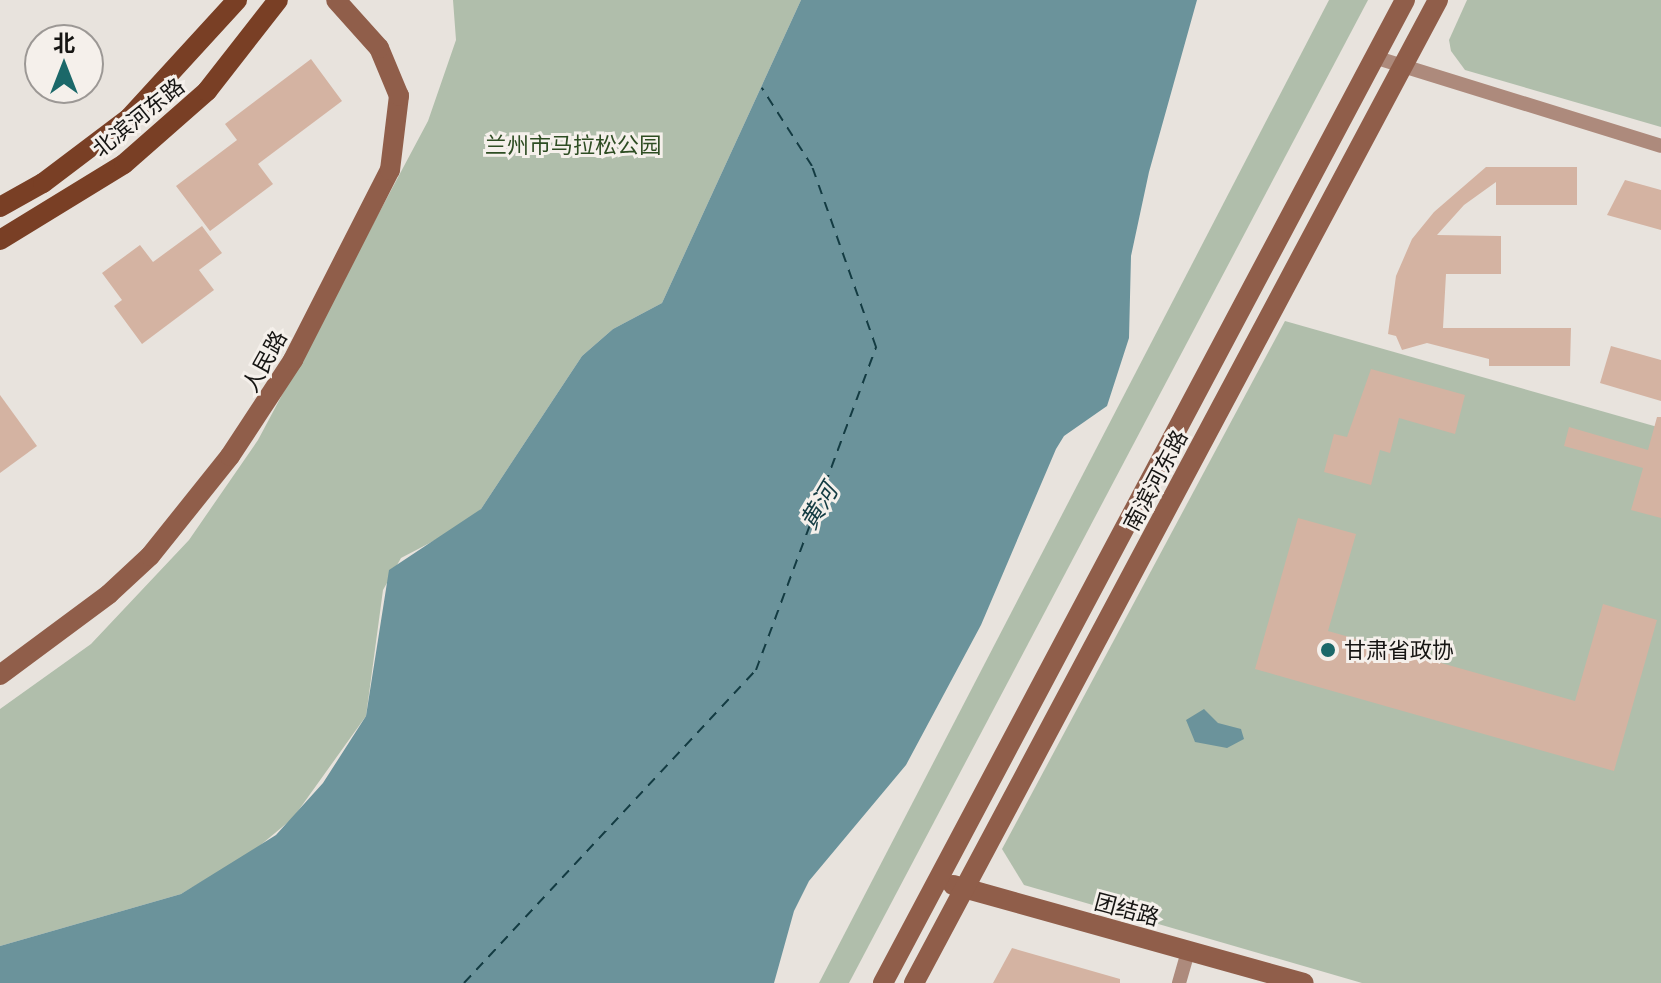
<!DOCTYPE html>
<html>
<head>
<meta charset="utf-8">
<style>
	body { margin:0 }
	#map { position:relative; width:1661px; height:983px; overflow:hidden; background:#e8e3dd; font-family:Barlow,"Noto Sans SC",sans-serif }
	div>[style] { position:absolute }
	.green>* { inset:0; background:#b0beab }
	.water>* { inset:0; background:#6b939b }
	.ferry>* { height:2px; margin-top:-1px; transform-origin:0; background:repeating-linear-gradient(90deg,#133b42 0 10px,transparent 0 18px) }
	.building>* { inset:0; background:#d4b3a2 }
	.street>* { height:14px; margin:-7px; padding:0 7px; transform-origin:7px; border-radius:7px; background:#ad8a7c }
	.secondary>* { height:20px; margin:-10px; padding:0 10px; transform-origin:10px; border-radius:10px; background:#905e4a }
	.primary>* { height:20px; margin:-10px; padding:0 10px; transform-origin:10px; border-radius:10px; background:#793f25 }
	.dots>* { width:22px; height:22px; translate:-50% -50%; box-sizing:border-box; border:4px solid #f5f0eb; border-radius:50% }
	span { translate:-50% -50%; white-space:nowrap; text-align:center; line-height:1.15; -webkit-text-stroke:6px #f5f0eb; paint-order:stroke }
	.street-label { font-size:22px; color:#161513 }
	.park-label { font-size:22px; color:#2e4d23 }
	.poi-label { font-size:22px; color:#161513 }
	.left { translate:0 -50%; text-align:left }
	.water-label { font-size:24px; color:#133b42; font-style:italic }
	.north { position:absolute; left:24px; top:24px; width:80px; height:80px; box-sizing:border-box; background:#f5f0eb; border:2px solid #9c9895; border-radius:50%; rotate:0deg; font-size:22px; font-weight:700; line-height:32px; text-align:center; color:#161513 }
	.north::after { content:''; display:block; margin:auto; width:28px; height:36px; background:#1b6869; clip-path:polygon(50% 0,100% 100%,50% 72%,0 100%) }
</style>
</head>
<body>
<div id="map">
	<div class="green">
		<div style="clip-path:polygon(453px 0,801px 0,662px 303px,613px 329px,582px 356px,481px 509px,464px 525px,401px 558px,383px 590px,366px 716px,293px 818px,251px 853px,181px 894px,0 946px,0 709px,91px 644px,189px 540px,258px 440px,428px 121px,456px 40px)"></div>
		<div style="clip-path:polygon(1329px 0,1368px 0,849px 983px,819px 983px)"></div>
		<div style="clip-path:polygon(1467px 0,1661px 0,1661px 127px,1465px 70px,1451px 51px,1449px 40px)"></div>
		<div style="clip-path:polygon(1285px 321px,1661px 428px,1661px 983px,1362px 983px,1024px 885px,1002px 849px)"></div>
	</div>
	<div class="water">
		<div style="clip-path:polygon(801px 0,1197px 0,1149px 172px,1131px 256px,1129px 338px,1107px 406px,1064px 436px,1056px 449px,981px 625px,906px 765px,809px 881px,794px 911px,774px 983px,0 983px,0 946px,181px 894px,276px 835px,323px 783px,366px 716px,389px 570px,481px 509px,582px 356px,613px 329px,662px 303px)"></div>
		<div style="clip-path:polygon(1204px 709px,1218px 723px,1241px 729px,1244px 739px,1227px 748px,1195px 742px,1186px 720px)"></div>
	</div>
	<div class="ferry">
		<div style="left:464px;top:983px;width:428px;rotate:-47deg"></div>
		<div style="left:756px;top:670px;width:345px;rotate:-69.6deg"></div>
		<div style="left:876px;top:347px;width:192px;rotate:-109.5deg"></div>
		<div style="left:812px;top:166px;width:93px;rotate:-122.7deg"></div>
	</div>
	<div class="building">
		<div style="clip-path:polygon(311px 59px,342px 101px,258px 164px,273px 184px,210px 231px,176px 186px,237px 140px,225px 124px)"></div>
		<div style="clip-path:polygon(1486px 167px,1577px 167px,1577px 205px,1496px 205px,1496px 182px,1464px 205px,1437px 235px,1501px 236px,1501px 274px,1446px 274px,1443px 328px,1571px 328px,1570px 366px,1489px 366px,1489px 359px,1427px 343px,1402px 350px,1396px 336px,1388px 334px,1396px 276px,1412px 239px,1434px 212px)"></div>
		<div style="clip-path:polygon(1625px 180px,1661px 190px,1661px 230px,1607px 215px)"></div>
		<div style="clip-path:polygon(202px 226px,222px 253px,199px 270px,214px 290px,142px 344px,114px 306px,122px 300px,102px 273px,140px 245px,153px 262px)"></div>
		<div style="clip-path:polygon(1611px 346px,1661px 360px,1661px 401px,1600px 383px)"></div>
		<div style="clip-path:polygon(1371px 369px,1465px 395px,1455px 434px,1399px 418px,1390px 453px,1380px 450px,1371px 485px,1324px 472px,1334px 434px,1347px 437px)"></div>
		<div style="clip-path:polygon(0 395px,37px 446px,0 473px)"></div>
		<div style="clip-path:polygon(1657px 417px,1661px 417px,1661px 518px,1631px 510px,1643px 468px,1564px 446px,1569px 427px,1648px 450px)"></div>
		<div style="clip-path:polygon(1298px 518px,1356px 534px,1328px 631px,1575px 701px,1603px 604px,1657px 620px,1614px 771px,1255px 669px)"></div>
		<div style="clip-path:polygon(1012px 948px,1120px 979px,1120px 983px,993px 983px)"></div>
	</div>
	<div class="street">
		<div style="left:1374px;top:57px;width:300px;rotate:17.2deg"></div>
		<div style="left:1179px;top:983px;width:33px;rotate:-74deg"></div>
	</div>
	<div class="secondary">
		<div style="left:0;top:675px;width:136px;rotate:-36.6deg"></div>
		<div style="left:109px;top:594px;width:56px;rotate:-42.8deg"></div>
		<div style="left:150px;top:556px;width:128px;rotate:-51.3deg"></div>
		<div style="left:230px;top:456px;width:115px;rotate:-56.7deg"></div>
		<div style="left:293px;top:360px;width:213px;rotate:-63deg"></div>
		<div style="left:390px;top:170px;width:75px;rotate:-83.1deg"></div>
		<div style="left:399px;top:96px;width:52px;rotate:-112.6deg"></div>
		<div style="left:379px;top:48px;width:64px;rotate:-131.9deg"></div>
		<div style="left:953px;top:885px;width:364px;rotate:15.6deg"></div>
		<div style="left:883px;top:983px;width:1113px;rotate:-62.03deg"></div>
		<div style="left:914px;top:983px;width:1114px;rotate:-61.94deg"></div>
	</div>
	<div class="primary">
		<div style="left:0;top:207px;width:49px;rotate:-29.2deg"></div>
		<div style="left:43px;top:183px;width:108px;rotate:-37.1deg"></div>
		<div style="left:129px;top:118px;width:160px;rotate:-47.5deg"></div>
		<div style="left:0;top:240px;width:145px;rotate:-31.5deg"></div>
		<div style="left:124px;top:164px;width:111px;rotate:-41.3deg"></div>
		<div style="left:207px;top:91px;width:115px;rotate:-52deg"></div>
	</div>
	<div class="dots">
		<div style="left:1328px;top:650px;background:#1b6869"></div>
	</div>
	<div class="street-label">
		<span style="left:138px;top:117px;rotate:-39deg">北滨河东路</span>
		<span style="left:264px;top:361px;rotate:-61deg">人民路</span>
		<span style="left:1155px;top:480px;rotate:-62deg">南滨河东路</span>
		<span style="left:1127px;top:909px;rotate:15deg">团结路</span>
	</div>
	<div class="park-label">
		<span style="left:573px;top:145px">兰州市马拉松公园</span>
	</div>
	<div class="poi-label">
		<span class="left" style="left:1344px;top:650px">甘肃省政协</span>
	</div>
	<div class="water-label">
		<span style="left:818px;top:506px;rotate:-59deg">黄河</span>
	</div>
	<div class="north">北</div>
</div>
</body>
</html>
